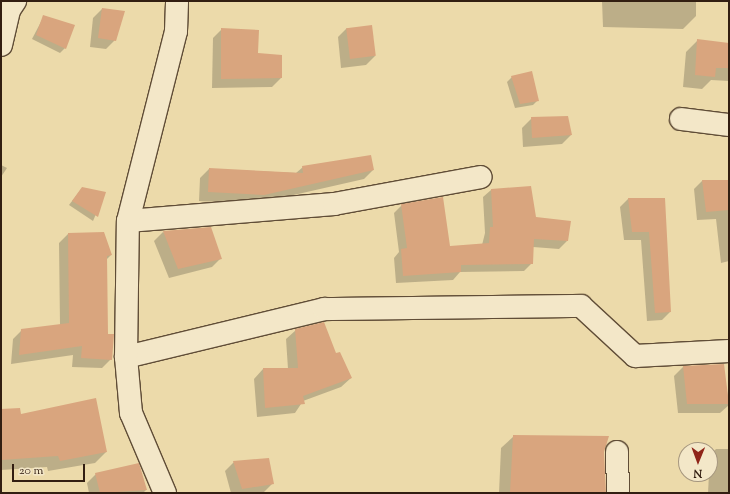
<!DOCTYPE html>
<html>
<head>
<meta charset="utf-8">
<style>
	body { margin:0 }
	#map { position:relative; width:730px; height:494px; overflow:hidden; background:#ecdaaa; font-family:"Sorts Mill Goudy",serif }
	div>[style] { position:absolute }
	.shadow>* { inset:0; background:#0003 }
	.building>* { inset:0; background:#d9a57e; transform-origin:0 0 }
	.roads { filter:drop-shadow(1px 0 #604d37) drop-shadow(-1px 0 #604d37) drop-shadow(0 1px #604d37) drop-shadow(0 -1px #604d37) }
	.street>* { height:22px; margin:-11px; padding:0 11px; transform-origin:11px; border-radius:11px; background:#f3e7c8 }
	.secondary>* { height:22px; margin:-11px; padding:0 11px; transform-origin:11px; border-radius:11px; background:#f3e7c8 }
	span { translate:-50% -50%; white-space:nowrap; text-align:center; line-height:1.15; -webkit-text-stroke:3px #f3e7c8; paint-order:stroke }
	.frame { position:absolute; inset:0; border:2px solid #321e11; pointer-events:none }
	.north { position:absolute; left:678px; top:442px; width:40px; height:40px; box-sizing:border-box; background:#f3e7c8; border:1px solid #a6977f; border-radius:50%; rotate:181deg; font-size:11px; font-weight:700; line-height:16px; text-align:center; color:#321e11 }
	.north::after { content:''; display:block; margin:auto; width:14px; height:18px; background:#8f2418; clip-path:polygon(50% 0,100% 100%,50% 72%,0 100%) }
	.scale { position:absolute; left:12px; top:464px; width:73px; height:18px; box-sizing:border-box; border:2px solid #321e11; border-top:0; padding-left:5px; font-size:12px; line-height:14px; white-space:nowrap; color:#321e11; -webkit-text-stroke:3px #f3e7c8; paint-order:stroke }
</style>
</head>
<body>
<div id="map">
	<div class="shadow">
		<div style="clip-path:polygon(602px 1px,696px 1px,696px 16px,683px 29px,603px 27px)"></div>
		<div style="clip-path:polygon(102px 9px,115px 40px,106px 49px,90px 47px,93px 18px)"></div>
		<div style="clip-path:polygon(44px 16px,65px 48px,60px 53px,32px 39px)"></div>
		<div style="clip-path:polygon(347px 28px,375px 56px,366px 65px,341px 68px,338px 37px)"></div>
		<div style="clip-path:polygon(222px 29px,256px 54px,281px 78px,272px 87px,212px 88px,213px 38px)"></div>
		<div style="clip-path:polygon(698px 40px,729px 44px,729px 81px,711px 80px,702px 89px,683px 87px,686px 52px)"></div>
		<div style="clip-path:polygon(512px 77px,538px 100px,533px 105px,515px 108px,507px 82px)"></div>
		<div style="clip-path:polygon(532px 118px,571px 135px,562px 144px,523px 147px,522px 128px)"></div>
		<div style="clip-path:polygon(1px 165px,7px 168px,1px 177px)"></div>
		<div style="clip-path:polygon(303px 167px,373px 170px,364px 179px,254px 204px,199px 201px,200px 178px,209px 169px,296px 173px)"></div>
		<div style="clip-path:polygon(702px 181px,729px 181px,729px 261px,721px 263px,716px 219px,697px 220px,694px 189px)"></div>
		<div style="clip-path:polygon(530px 187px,535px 218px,567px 241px,559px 249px,533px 247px,532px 263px,524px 271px,460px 272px,453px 280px,396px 283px,394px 258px,399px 252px,394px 213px,402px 205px,449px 247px,482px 245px,485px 233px,483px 197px,491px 190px)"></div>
		<div style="clip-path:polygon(82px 188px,105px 193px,93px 221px,69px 205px)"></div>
		<div style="clip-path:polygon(628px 199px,664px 199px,670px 312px,662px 320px,647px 321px,641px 240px,624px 240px,620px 207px)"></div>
		<div style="clip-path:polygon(163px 232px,221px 258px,212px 267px,169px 278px,154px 241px)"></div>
		<div style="clip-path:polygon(68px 234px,111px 255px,106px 260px,107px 335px,111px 359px,102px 368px,72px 367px,73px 355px,11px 364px,13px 339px,22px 330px,60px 325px,59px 243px)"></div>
		<div style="clip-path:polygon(296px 330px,335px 355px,351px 378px,341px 387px,303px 401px,295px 413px,257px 417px,254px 379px,263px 369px,288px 369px,286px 339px)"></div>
		<div style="clip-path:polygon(723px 365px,729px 405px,720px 413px,678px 413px,674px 376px,683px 367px)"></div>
		<div style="clip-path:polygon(1px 410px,20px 415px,106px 452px,95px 463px,48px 471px,47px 467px,1px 470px)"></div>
		<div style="clip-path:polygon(514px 436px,604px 452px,603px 493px,499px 493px,501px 448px)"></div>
		<div style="clip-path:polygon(716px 449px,729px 449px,729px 493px,708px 493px,710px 455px)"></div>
		<div style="clip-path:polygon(234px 462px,273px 483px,263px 493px,231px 493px,225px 471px)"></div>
		<div style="clip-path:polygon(96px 474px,146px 490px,143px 493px,89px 493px,87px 483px)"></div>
	</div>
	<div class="building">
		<div style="clip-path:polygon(102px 8px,125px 11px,116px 41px,98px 38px)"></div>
		<div style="clip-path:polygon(43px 15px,75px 25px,66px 49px,36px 35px)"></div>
		<div style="left:372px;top:25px;width:31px;height:26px;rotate:83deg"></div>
		<div style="clip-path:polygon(221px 28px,259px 30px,258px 53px,282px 55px,282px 78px,221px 79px)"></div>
		<div style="clip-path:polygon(697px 39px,729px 43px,729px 68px,716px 68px,715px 77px,695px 75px)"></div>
		<div style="clip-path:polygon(532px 71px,539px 101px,520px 104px,511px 76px)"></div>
		<div style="clip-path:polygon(568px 116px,572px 135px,532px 138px,531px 117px)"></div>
		<div style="clip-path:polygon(371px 155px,374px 170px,264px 195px,208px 192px,209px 168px,303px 173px,302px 166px)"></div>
		<div style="clip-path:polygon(702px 180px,729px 180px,729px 210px,706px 212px)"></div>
		<div style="clip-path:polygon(531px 186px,536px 217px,571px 221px,568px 241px,534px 239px,533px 264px,461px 265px,461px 272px,403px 276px,401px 249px,407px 248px,401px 204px,443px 197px,450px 246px,489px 243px,490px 227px,493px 227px,491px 189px)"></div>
		<div style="clip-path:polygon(82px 187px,106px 192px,98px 217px,72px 201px)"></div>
		<div style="clip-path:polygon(628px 198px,665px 198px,671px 312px,655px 313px,649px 232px,632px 232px)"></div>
		<div style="clip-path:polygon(211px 227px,222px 259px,178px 269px,163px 231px)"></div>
		<div style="clip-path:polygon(104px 232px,112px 255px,107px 256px,108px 334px,114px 334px,112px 360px,81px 358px,82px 346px,19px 355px,21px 329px,69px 323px,68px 233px)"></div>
		<div style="clip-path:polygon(324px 322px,336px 353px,340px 352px,352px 378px,303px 396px,305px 404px,265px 408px,263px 368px,298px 368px,295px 329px)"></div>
		<div style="clip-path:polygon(724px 364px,729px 404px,687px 404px,683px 366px)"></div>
		<div style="clip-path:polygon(96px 398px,107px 452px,60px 461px,58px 456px,1px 460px,1px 409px,20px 408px,21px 414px)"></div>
		<div style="clip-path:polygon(513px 435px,609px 436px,604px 452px,606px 493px,510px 493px)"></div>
		<div style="clip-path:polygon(269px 458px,274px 484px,242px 489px,233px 461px)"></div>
		<div style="clip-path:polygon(139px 463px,147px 490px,100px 493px,95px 473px)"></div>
	</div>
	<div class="roads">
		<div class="street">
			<div style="left:1px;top:45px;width:36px;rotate:-77deg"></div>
			<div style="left:9px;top:10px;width:11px;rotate:-56deg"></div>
			<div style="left:681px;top:119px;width:48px;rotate:7.1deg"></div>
			<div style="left:128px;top:221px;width:207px;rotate:-4.7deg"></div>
			<div style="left:334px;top:204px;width:149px;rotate:-10.4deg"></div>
			<div style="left:126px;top:357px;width:204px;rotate:-13.6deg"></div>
			<div style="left:324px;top:309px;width:257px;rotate:-0.7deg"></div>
			<div style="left:581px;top:306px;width:74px;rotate:42.8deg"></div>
			<div style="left:635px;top:356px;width:94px;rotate:-3deg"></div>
			<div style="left:617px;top:452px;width:41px;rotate:88.6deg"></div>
		</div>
		<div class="secondary">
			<div style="left:165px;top:493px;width:87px;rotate:-113deg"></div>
			<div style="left:131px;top:413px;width:56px;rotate:-95.1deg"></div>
			<div style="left:126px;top:357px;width:136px;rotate:-89.2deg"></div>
			<div style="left:128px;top:221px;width:196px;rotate:-75.8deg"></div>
			<div style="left:176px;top:31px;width:30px;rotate:-88deg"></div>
		</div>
	</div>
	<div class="frame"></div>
	<div class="north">N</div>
	<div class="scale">20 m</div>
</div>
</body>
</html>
